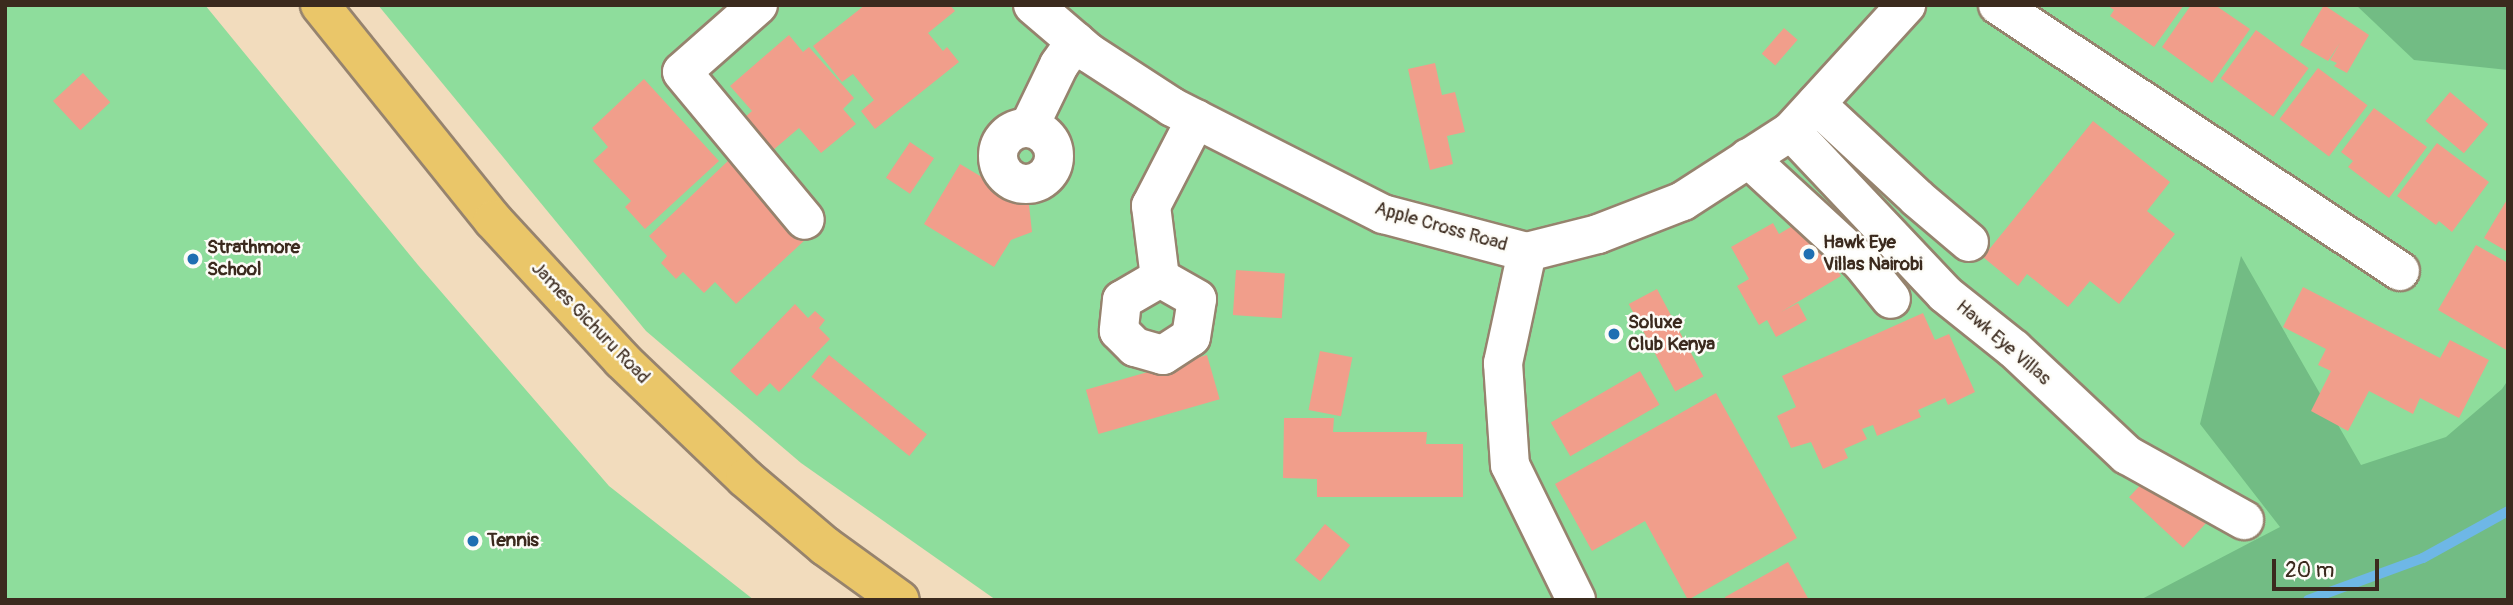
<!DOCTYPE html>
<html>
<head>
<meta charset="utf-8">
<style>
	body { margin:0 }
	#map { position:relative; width:2513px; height:605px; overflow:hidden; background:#f2dcbd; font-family:Pangolin,sans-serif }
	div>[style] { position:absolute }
	.green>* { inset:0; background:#8edd9c }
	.forest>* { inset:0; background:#72bc84 }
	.stream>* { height:10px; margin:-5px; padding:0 5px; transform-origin:5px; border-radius:5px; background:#6eb7e6 }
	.building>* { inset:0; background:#f19e8b; transform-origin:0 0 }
	.roads { filter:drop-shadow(2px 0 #96836e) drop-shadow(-2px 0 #96836e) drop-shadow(0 2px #96836e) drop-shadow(0 -2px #96836e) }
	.minor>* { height:38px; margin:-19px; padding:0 19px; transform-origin:19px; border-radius:19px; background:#fff }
	.minor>.ring { margin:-19px; padding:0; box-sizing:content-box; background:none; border:38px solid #fff; border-radius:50% }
	.major>* { height:38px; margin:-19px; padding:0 19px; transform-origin:19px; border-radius:19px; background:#eac669 }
	.dots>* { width:19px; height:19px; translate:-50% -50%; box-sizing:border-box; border:4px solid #fdfcf7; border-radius:50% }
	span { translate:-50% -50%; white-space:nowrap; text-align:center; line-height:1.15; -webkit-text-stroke:5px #fdfcf7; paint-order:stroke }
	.street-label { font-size:19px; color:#3b2a1e }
	.poi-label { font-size:19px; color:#3b2a1e; font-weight:700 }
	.left { translate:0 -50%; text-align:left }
	.frame { position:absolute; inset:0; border:7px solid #3b2a1e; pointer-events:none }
	.scale { position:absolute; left:2272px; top:559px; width:107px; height:32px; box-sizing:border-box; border:4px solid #3b2a1e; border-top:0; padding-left:9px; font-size:21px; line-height:24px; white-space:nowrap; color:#3b2a1e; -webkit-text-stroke:5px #fdfcf7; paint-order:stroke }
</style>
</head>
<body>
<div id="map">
	<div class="green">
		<div style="clip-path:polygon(5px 5px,205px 5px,418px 265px,609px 486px,754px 600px,5px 600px)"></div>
		<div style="clip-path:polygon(378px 5px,2508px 5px,2508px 600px,996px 600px,801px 463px,646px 331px)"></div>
	</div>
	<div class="forest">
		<div style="clip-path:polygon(2356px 5px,2508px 5px,2508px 70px,2414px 60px)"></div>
		<div style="clip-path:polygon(2241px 256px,2361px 465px,2446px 437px,2502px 389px,2508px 380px,2508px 600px,2140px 600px,2280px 527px,2200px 424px)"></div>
	</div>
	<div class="stream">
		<div style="left:2308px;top:600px;width:122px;rotate:-20.1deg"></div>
		<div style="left:2423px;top:558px;width:97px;rotate:-28.9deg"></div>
	</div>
	<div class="building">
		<div style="clip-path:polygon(865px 5px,950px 5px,955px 11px,928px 33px,943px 51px,947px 47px,959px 62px,875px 129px,861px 111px,874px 100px,853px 74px,842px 82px,813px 46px)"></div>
		<div style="clip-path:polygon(2107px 5px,2184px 5px,2154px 47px,2110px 16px,2114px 10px)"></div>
		<div style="clip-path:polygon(2191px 5px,2215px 5px,2250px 29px,2212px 83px,2162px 47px)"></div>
		<div style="clip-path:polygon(2324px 5px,2369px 35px,2347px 73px,2334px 66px,2337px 63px,2330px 60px,2340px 43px,2328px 61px,2300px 45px)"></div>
		<div style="left:1784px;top:28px;width:18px;height:34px;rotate:41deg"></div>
		<div style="left:2256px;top:30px;width:65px;height:60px;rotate:36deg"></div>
		<div style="clip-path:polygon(789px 35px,803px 52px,809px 47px,854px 98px,843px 109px,856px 124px,821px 153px,799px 128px,772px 151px,744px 118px,752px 111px,730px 86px)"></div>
		<div style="clip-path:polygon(1435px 63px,1442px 95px,1455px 92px,1465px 132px,1447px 136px,1453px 164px,1430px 170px,1408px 69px)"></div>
		<div style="left:2318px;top:68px;width:62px;height:64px;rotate:37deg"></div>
		<div style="left:83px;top:73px;width:40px;height:41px;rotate:47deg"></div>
		<div style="clip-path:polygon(644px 79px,719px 161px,645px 229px,625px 207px,631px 201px,593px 161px,608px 147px,592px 128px)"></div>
		<div style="left:2450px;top:92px;width:50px;height:38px;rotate:40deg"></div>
		<div style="clip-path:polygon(2374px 108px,2427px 147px,2389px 198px,2348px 167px,2353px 161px,2341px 152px)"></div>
		<div style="clip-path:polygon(2093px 121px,2170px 182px,2147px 211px,2175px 234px,2119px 304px,2090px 281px,2068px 307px,2027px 274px,2018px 286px,1983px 257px)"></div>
		<div style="left:910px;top:142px;width:29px;height:43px;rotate:34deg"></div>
		<div style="clip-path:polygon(2437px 143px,2489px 182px,2452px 232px,2439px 221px,2436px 225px,2397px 196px)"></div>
		<div style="clip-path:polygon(730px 159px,806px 239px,736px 304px,715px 282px,704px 293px,683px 272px,676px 279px,661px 263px,667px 256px,649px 236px)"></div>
		<div style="clip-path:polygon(960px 164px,1029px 205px,1032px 232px,1011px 240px,994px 267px,924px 224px)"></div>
		<div style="clip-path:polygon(2508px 198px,2508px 252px,2484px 238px)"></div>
		<div style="clip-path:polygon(1806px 218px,1841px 276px,1781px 312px,1798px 303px,1807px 320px,1776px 337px,1767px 320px,1759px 325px,1737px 286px,1749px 279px,1731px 247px,1773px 223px,1779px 234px)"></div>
		<div style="clip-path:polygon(2476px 245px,2508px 263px,2508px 351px,2438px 310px)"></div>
		<div style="left:1236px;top:270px;width:49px;height:45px;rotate:4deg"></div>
		<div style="clip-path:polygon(2303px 287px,2440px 358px,2450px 340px,2489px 360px,2459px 418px,2420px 398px,2413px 414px,2369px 391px,2348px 431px,2311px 411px,2331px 371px,2318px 365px,2326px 349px,2283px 327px)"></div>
		<div style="left:1657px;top:289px;width:99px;height:32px;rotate:62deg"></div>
		<div style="clip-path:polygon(795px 304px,808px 318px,815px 311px,825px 320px,819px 328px,830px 339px,779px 392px,770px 383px,757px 396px,730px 371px)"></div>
		<div style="clip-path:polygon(1923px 313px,1935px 340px,1949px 334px,1975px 392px,1948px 405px,1945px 398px,1918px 410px,1921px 417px,1877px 436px,1873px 425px,1862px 429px,1867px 439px,1844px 449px,1848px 458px,1823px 469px,1811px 442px,1791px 448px,1777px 416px,1796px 407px,1782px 376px)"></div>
		<div style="left:1320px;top:351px;width:33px;height:60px;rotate:11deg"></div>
		<div style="left:829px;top:355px;width:126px;height:28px;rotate:39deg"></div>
		<div style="left:1207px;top:355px;width:46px;height:126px;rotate:74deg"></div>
		<div style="left:1640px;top:371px;width:39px;height:103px;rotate:60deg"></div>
		<div style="clip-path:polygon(1716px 393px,1797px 538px,1688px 600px,1645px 521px,1592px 551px,1555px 484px)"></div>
		<div style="clip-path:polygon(1284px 418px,1334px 418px,1333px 432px,1427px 432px,1426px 444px,1463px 444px,1463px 497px,1317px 497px,1317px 479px,1283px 478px)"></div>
		<div style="left:2159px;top:465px;width:74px;height:44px;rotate:43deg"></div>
		<div style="left:1325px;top:524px;width:33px;height:47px;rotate:40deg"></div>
		<div style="clip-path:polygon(1788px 562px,1809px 600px,1726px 600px,1725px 597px)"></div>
	</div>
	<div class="roads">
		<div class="minor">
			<div style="left:758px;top:5px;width:101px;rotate:138.6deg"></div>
			<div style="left:682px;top:72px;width:192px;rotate:50.3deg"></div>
			<div style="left:1033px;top:5px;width:74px;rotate:40.6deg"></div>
			<div style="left:1089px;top:53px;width:99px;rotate:33deg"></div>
			<div style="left:1172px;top:107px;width:237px;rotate:26.9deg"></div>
			<div style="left:1383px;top:214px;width:149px;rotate:14.8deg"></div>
			<div style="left:1527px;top:252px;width:73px;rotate:-14.2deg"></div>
			<div style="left:1598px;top:234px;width:91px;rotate:-21.2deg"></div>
			<div style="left:1683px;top:201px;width:129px;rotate:-32.9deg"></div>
			<div style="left:1791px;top:131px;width:171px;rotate:-47.6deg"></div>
			<div style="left:1998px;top:5px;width:482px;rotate:33.5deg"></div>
			<div style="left:1816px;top:104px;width:138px;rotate:42.9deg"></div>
			<div style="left:1917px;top:198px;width:68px;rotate:40.2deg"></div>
			<div style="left:1029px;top:127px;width:69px;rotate:-64.2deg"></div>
			<div style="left:1059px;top:65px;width:29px;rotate:-55deg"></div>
			<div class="ring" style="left:998px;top:128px;width:18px;height:18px"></div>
			<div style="left:1791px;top:131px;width:224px;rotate:46.6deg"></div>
			<div style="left:1945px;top:294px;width:88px;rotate:38.6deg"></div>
			<div style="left:2014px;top:349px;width:155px;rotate:43.2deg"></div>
			<div style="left:2127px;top:455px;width:134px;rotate:29.1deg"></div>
			<div style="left:1748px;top:158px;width:155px;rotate:42.6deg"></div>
			<div style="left:1862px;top:263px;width:46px;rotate:51.1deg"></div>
			<div style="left:1527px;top:252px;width:114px;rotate:102.2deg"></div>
			<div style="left:1503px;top:363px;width:102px;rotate:86.1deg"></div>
			<div style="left:1510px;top:465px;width:150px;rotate:63.9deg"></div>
			<div style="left:1160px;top:278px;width:44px;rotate:149.9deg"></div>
			<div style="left:1122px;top:300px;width:31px;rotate:96deg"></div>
			<div style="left:1119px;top:331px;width:23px;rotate:45deg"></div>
			<div style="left:1135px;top:347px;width:29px;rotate:16deg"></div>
			<div style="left:1163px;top:355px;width:33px;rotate:-33deg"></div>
			<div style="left:1191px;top:337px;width:38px;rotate:-81deg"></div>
			<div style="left:1197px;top:299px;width:43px;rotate:-150.4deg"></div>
			<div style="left:1160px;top:278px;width:73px;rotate:-97.1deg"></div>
			<div style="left:1151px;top:206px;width:98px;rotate:-62.7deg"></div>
		</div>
		<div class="major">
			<div style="left:320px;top:5px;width:276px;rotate:51.2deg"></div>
			<div style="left:493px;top:220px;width:190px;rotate:47.3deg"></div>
			<div style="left:622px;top:360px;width:170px;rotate:43.8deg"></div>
			<div style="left:745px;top:478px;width:105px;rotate:40.4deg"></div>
			<div style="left:825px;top:546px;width:92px;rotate:35.8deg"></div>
		</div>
	</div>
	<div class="dots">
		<div style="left:1809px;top:254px;background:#1f6fb2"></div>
		<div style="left:193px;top:259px;background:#1f6fb2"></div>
		<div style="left:1614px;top:334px;background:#1f6fb2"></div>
		<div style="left:473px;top:541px;background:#1f6fb2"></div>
	</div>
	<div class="street-label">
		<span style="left:1441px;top:227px;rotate:16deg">Apple Cross Road</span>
		<span style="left:590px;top:323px;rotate:46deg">James Gichuru Road</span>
		<span style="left:2003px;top:343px;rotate:41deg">Hawk Eye Villas</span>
	</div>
	<div class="poi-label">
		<span class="left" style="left:1823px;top:254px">Hawk Eye<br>Villas Nairobi</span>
		<span class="left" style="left:207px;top:259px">Strathmore<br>School</span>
		<span class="left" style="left:1628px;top:334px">Soluxe<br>Club Kenya</span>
		<span class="left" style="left:487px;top:541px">Tennis</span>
	</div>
	<div class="frame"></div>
	<div class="scale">20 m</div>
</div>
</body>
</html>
